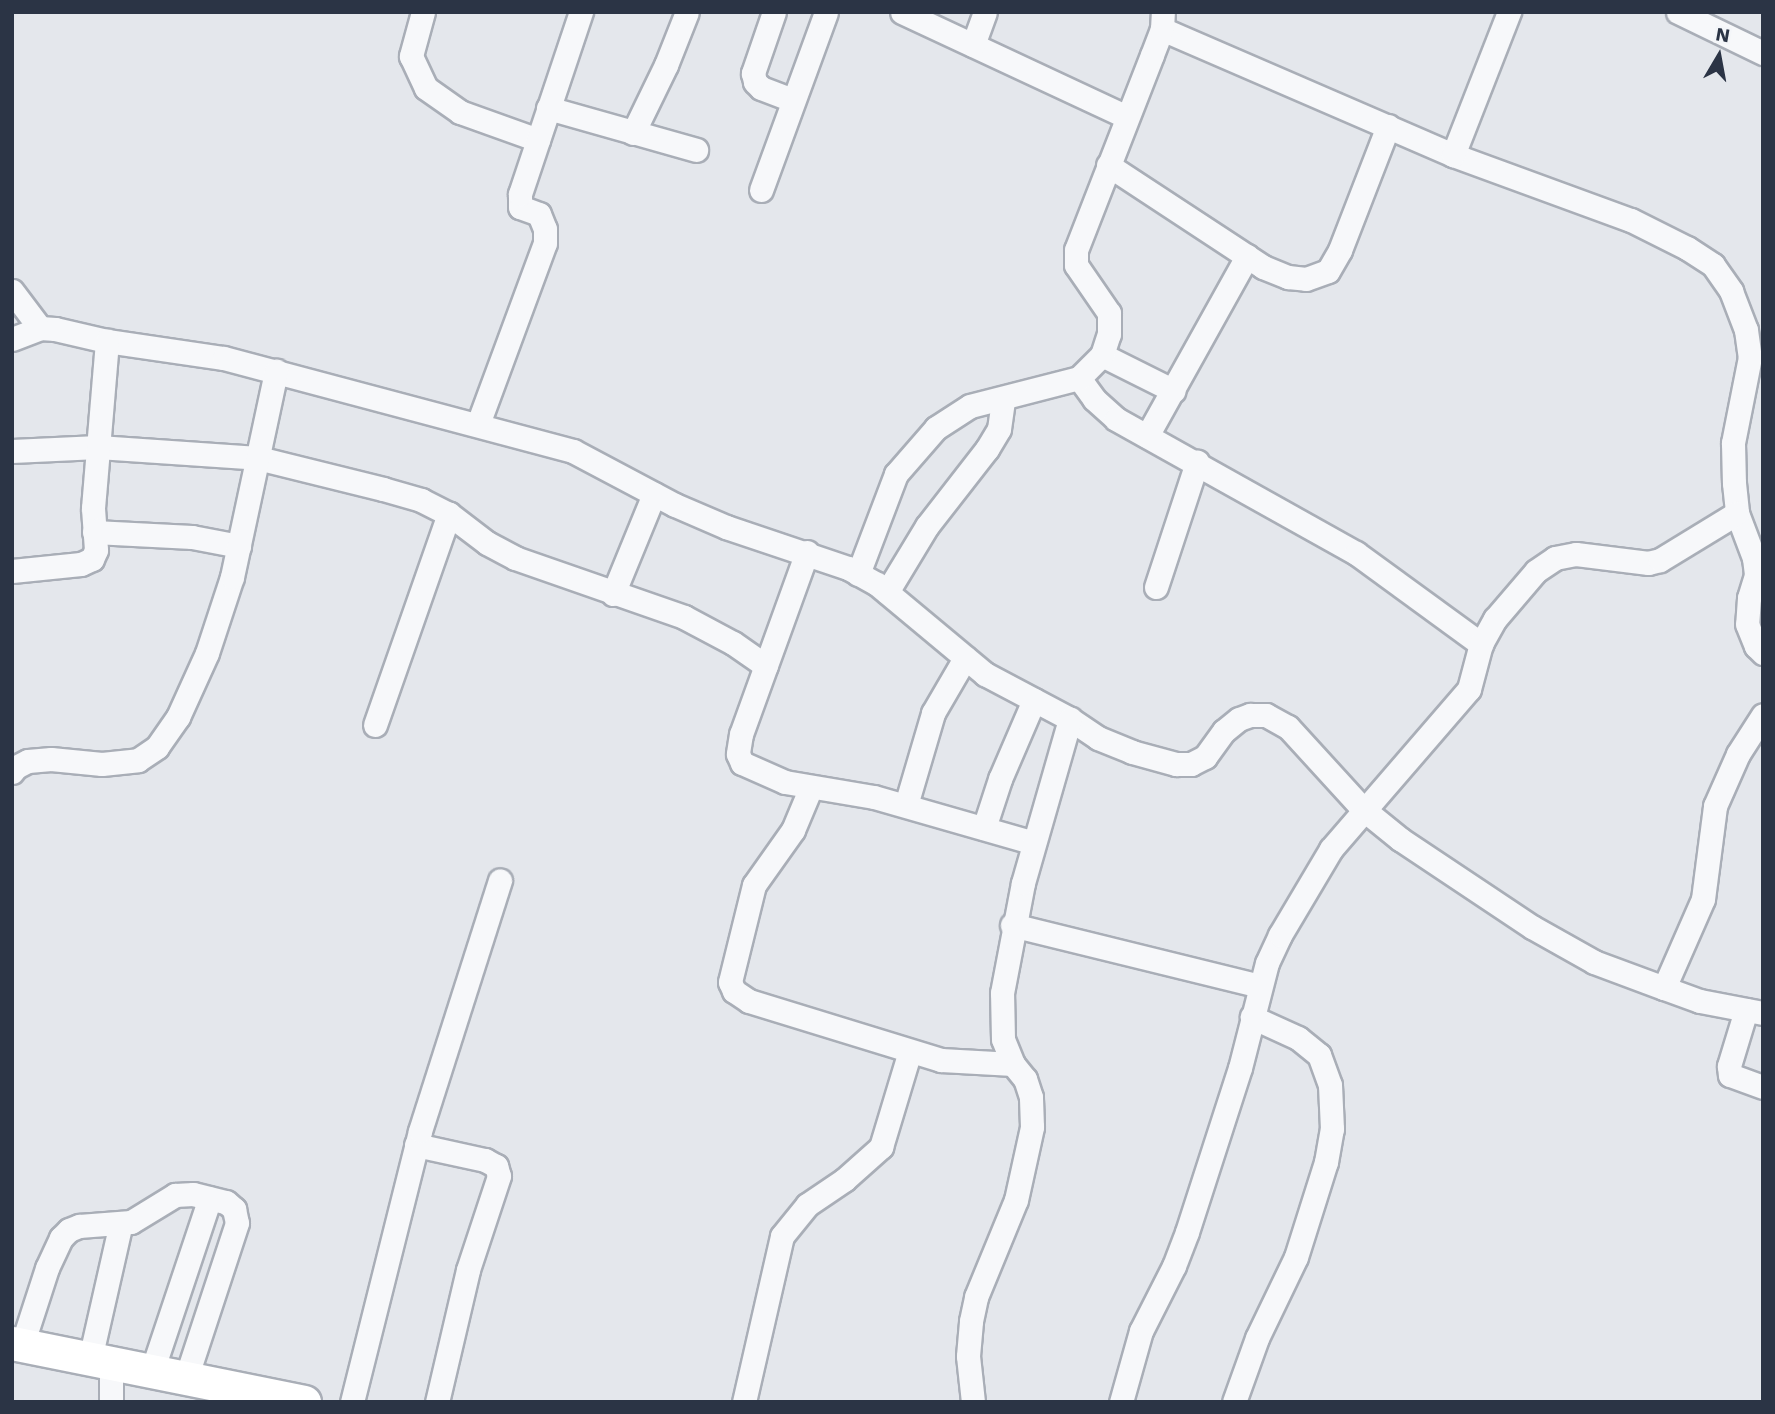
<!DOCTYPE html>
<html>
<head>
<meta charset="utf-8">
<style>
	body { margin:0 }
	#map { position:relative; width:1775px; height:1414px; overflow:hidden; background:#e4e7ec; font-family:"Work Sans",sans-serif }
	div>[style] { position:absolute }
	.roads { filter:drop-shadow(2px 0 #a9aeb7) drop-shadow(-2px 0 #a9aeb7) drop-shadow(0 2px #a9aeb7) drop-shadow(0 -2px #a9aeb7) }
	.street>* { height:23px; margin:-11.5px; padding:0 11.5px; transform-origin:11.5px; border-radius:11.5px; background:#f7f8fa }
	.secondary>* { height:33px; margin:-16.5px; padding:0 16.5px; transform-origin:16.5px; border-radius:16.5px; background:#fff }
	span { translate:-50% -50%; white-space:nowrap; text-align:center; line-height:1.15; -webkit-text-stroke:5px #f4f6f9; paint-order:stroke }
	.frame { position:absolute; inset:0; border:14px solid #2b3445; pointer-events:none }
	.north { position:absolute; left:1684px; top:21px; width:70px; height:70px; -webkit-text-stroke:5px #f4f6f9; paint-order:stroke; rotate:10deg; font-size:19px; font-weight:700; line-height:28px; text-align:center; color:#2b3445 }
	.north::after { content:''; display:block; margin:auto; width:24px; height:32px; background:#2b3445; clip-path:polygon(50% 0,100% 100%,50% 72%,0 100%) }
</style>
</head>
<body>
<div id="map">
	<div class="roads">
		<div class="street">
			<div style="left:423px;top:12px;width:46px;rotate:105.3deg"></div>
			<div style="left:411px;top:56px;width:35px;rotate:65deg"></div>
			<div style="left:426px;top:88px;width:42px;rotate:35.2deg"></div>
			<div style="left:460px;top:112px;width:83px;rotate:19.7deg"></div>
			<div style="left:774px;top:12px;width:65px;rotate:109deg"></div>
			<div style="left:753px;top:73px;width:9px;rotate:77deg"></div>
			<div style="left:755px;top:82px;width:8px;rotate:45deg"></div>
			<div style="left:761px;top:88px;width:33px;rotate:21deg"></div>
			<div style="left:902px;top:12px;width:248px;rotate:25deg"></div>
			<div style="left:1678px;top:12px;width:94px;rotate:25.8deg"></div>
			<div style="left:1162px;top:29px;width:317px;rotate:23.4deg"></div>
			<div style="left:1453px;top:155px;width:189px;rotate:20.1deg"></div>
			<div style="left:1631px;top:220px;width:63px;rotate:26.6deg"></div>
			<div style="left:1687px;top:248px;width:31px;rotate:33deg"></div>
			<div style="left:1713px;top:265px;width:32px;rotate:55deg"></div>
			<div style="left:1731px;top:291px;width:42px;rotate:69deg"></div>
			<div style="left:1746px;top:330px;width:27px;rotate:82deg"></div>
			<div style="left:1750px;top:357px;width:88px;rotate:101.2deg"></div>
			<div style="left:1733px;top:443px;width:40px;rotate:88.6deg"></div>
			<div style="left:1734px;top:483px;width:30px;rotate:84deg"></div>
			<div style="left:1737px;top:513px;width:48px;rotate:69.3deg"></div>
			<div style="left:1754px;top:558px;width:17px;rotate:83deg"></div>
			<div style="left:1756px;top:575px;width:24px;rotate:107deg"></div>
			<div style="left:1749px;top:598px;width:26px;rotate:94deg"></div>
			<div style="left:1747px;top:624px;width:24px;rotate:68deg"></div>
			<div style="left:1756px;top:646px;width:10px;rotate:45deg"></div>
			<div style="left:973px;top:45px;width:35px;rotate:-70deg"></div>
			<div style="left:548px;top:108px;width:154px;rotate:15.8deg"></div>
			<div style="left:633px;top:133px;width:76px;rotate:-64.1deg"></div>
			<div style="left:666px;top:65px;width:57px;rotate:-68.4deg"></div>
			<div style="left:1453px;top:155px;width:154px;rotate:-68.6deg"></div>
			<div style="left:1108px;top:165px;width:186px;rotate:33.3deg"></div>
			<div style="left:1263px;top:267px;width:27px;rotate:22deg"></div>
			<div style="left:1288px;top:277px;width:18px;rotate:6deg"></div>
			<div style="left:1306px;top:279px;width:23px;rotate:-20deg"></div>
			<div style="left:1328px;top:271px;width:24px;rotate:-60deg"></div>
			<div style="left:1340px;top:250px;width:133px;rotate:-68.8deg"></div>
			<div style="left:761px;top:190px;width:189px;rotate:-69.9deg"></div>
			<div style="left:12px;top:291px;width:46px;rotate:52.9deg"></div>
			<div style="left:12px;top:339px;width:30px;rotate:-21deg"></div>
			<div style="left:40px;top:328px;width:15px;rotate:4deg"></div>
			<div style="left:55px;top:329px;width:53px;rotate:13deg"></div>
			<div style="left:107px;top:341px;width:118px;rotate:8.3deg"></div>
			<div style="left:224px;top:358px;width:361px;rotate:14.9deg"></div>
			<div style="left:573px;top:451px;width:115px;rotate:27.9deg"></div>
			<div style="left:675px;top:505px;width:56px;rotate:23.3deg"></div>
			<div style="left:726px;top:527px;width:129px;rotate:18.6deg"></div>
			<div style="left:848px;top:568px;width:33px;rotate:29deg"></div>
			<div style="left:877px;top:584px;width:141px;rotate:39.8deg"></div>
			<div style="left:985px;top:674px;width:96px;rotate:27.9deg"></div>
			<div style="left:1070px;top:719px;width:34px;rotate:34deg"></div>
			<div style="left:1098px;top:738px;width:37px;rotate:22deg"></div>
			<div style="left:1132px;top:752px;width:46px;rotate:15.3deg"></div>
			<div style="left:1176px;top:764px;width:15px"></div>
			<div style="left:1191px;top:764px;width:16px;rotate:-27deg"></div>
			<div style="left:1205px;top:757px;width:32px;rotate:-54deg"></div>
			<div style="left:1224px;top:731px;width:19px;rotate:-39deg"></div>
			<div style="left:1239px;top:719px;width:12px;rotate:-20deg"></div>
			<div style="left:1250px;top:715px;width:16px"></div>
			<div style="left:1266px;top:715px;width:25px;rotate:29deg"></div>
			<div style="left:1288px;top:727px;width:111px;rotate:47.6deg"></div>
			<div style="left:1363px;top:809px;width:48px;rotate:39deg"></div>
			<div style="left:1400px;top:839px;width:159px;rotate:33.7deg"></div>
			<div style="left:1532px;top:927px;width:71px;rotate:29.4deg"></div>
			<div style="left:1594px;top:962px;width:75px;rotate:20.4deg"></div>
			<div style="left:1664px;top:988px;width:38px;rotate:20deg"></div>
			<div style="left:1700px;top:1001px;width:64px;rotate:10.8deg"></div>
			<div style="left:1102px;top:355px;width:80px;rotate:26.6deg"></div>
			<div style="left:1079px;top:378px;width:26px;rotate:54deg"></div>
			<div style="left:1094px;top:399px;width:30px;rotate:42deg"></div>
			<div style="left:1116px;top:419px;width:275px;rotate:29.2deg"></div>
			<div style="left:1356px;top:553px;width:155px;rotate:36.1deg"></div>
			<div style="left:478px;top:424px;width:193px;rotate:-69.7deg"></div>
			<div style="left:545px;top:243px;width:14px;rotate:-90deg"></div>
			<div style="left:545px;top:229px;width:16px;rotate:-112deg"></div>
			<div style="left:539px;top:214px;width:20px;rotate:-160deg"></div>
			<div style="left:520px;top:207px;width:13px;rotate:-90deg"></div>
			<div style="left:520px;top:194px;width:192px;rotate:-71.5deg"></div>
			<div style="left:1147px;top:436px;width:206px;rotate:-60.9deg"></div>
			<div style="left:12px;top:451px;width:86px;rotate:-2.7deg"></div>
			<div style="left:98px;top:447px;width:160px;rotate:3.9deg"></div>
			<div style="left:258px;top:458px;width:129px;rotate:13.9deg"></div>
			<div style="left:383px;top:489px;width:40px;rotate:16deg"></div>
			<div style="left:421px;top:500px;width:31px;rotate:27deg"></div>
			<div style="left:449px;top:514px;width:48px;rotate:37.3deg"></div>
			<div style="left:487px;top:543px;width:32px;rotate:28deg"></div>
			<div style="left:515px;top:558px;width:179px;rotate:19.2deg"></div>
			<div style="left:684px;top:617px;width:55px;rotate:28deg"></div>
			<div style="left:733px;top:643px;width:40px;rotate:34.9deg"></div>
			<div style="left:94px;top:532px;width:98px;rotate:2.9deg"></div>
			<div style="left:192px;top:537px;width:48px;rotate:10.8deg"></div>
			<div style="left:807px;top:552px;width:194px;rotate:109.9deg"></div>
			<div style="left:741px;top:734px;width:20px;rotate:99deg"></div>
			<div style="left:738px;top:754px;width:10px;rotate:66deg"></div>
			<div style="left:742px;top:763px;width:47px;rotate:23.8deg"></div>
			<div style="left:785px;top:782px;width:90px;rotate:9.6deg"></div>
			<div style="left:874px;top:797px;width:166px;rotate:16deg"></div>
			<div style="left:12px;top:571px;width:69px;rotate:-5.8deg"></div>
			<div style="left:81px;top:564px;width:12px;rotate:-24deg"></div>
			<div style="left:92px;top:559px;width:10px;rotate:-66deg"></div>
			<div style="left:96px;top:550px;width:42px;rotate:-94.1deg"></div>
			<div style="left:93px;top:508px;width:168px;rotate:-85.2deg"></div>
			<div style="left:858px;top:574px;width:107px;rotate:-69.2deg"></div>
			<div style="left:896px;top:474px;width:61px;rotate:-49deg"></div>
			<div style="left:936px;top:428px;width:40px;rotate:-32.9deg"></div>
			<div style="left:970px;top:406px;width:113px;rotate:-14.4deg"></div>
			<div style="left:1079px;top:378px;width:33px;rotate:-45deg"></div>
			<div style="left:1102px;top:355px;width:22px;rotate:-72deg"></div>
			<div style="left:1109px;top:334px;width:21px;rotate:-90deg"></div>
			<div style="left:1109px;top:313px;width:58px;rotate:-124.5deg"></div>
			<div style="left:1076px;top:265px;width:15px;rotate:-90deg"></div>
			<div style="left:1076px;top:250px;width:209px;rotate:-68.7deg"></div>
			<div style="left:1152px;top:55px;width:28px;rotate:-69deg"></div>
			<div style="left:1162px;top:29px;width:17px;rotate:-87deg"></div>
			<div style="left:1156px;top:587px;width:132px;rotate:-71.8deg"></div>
			<div style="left:887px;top:592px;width:77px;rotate:-58.8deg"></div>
			<div style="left:927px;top:526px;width:98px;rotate:-52.1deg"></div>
			<div style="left:987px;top:449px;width:23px;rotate:-59deg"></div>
			<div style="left:999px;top:429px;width:30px;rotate:-82deg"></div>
			<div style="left:613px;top:594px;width:108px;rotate:-67.7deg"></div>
			<div style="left:375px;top:725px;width:224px;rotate:-70.7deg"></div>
			<div style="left:12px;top:772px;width:6px;rotate:-51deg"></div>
			<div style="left:16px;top:767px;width:13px;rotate:-27deg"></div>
			<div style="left:28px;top:761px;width:23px;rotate:-5deg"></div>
			<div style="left:51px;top:759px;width:51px;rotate:5.6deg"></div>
			<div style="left:102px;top:764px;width:36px;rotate:-6deg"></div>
			<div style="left:138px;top:760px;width:23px;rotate:-34deg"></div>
			<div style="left:157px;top:747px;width:37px;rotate:-55deg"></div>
			<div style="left:178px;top:717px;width:70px;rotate:-65.6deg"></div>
			<div style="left:207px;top:653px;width:80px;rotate:-71.8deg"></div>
			<div style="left:232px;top:577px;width:211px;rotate:-77.9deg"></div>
			<div style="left:811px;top:787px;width:47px;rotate:112.7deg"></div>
			<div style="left:793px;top:830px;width:67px;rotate:125.3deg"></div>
			<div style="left:754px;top:885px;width:100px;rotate:103.9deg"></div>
			<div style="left:730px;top:982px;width:10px;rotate:66deg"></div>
			<div style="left:734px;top:991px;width:18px;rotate:34deg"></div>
			<div style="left:749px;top:1001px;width:201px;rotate:17.1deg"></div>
			<div style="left:941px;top:1060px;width:72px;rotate:3.2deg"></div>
			<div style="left:906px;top:805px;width:96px;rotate:-73.6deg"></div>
			<div style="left:933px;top:713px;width:64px;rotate:-59.8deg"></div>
			<div style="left:984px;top:828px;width:52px;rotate:-71.9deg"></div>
			<div style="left:1000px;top:779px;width:86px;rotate:-66.7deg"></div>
			<div style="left:1012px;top:925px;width:255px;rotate:13.8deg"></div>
			<div style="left:1664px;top:988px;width:97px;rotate:-66.3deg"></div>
			<div style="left:1703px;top:899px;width:94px;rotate:-82.6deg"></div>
			<div style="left:1715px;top:806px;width:57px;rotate:-66.1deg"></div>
			<div style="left:1738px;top:754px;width:46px;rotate:-57.3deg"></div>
			<div style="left:1746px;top:1010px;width:59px;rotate:106.9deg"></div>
			<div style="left:1729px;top:1066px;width:9px;rotate:84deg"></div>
			<div style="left:1730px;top:1075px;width:35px;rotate:20deg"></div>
			<div style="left:416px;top:1145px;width:71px;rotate:12.3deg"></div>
			<div style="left:485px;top:1160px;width:13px;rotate:29deg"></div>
			<div style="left:496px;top:1166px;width:10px;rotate:73deg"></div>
			<div style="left:499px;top:1176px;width:99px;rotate:108.3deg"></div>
			<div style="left:468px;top:1270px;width:136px;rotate:103.2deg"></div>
			<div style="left:22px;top:1345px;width:81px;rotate:-72deg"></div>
			<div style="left:47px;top:1268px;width:33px;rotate:-65deg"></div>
			<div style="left:61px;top:1238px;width:11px;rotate:-45deg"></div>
			<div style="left:69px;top:1230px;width:11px;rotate:-22deg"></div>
			<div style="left:79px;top:1226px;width:52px;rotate:-4.4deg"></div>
			<div style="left:131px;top:1222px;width:52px;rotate:-31.5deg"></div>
			<div style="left:175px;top:1195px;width:18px;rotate:-3deg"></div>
			<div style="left:193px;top:1194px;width:34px;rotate:14deg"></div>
			<div style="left:226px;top:1202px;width:11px;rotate:41deg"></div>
			<div style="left:234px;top:1209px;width:14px;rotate:78deg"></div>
			<div style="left:237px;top:1223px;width:163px;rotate:108.2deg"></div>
			<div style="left:90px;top:1359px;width:139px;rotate:-77.2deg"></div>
			<div style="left:111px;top:1363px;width:39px;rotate:90deg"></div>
			<div style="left:152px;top:1371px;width:182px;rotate:-71.5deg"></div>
			<div style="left:352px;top:1402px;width:279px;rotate:-75.9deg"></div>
			<div style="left:420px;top:1131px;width:263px;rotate:-72.3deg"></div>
			<div style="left:744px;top:1402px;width:170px;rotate:-77.1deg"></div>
			<div style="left:782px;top:1236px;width:40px;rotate:-51deg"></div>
			<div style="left:807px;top:1205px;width:45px;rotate:-34deg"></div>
			<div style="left:844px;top:1180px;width:50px;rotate:-41.7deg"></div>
			<div style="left:881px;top:1147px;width:100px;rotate:-73.2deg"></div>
			<div style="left:973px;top:1402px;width:46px;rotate:-96.2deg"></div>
			<div style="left:968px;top:1356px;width:35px;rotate:-85deg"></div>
			<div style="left:971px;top:1321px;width:25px;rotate:-78deg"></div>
			<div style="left:976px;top:1297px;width:105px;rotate:-67.6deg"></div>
			<div style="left:1016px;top:1200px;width:75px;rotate:-77.6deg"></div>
			<div style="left:1032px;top:1127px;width:30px;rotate:-92deg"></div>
			<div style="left:1031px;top:1097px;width:19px;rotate:-108deg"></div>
			<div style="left:1025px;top:1079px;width:19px;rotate:-129deg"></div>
			<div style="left:1013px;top:1064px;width:27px;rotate:-112deg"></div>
			<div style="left:1003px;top:1039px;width:46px;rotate:-91.2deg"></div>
			<div style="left:1002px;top:993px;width:112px;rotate:-79.2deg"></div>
			<div style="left:1023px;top:883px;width:171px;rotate:-74deg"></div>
			<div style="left:1121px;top:1402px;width:74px;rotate:-74.3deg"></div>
			<div style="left:1141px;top:1331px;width:73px;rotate:-63.1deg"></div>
			<div style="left:1174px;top:1266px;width:36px;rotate:-69deg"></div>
			<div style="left:1187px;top:1232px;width:172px;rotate:-72.1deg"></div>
			<div style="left:1240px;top:1068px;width:108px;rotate:-75.6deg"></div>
			<div style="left:1267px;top:963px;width:31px;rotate:-65deg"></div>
			<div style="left:1280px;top:935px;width:100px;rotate:-59.3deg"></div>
			<div style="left:1331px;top:849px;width:211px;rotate:-49.2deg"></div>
			<div style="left:1469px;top:689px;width:47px;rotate:-75.1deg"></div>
			<div style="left:1481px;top:644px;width:29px;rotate:-61deg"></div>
			<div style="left:1495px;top:619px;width:63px;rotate:-49.5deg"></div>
			<div style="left:1536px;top:571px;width:23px;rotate:-34deg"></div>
			<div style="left:1555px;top:558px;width:21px;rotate:-11deg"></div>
			<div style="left:1576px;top:554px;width:73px;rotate:7.1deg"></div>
			<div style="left:1648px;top:563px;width:12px;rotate:-14deg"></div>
			<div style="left:1660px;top:560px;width:90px;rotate:-31.4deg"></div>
			<div style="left:1234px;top:1402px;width:68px;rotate:-70.2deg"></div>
			<div style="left:1257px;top:1338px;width:90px;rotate:-64.3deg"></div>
			<div style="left:1296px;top:1257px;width:100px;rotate:-72.5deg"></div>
			<div style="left:1326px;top:1162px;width:34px;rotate:-80deg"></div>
			<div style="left:1332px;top:1129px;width:44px;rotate:-92.6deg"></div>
			<div style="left:1330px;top:1085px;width:32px;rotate:-110deg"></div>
			<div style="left:1319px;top:1055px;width:27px;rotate:-141deg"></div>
			<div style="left:1298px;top:1038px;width:51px;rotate:-155.5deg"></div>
		</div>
		<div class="secondary">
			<div style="left:12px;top:1343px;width:298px;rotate:11.4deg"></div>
		</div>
	</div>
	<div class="frame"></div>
	<div class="north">N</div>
</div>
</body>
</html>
